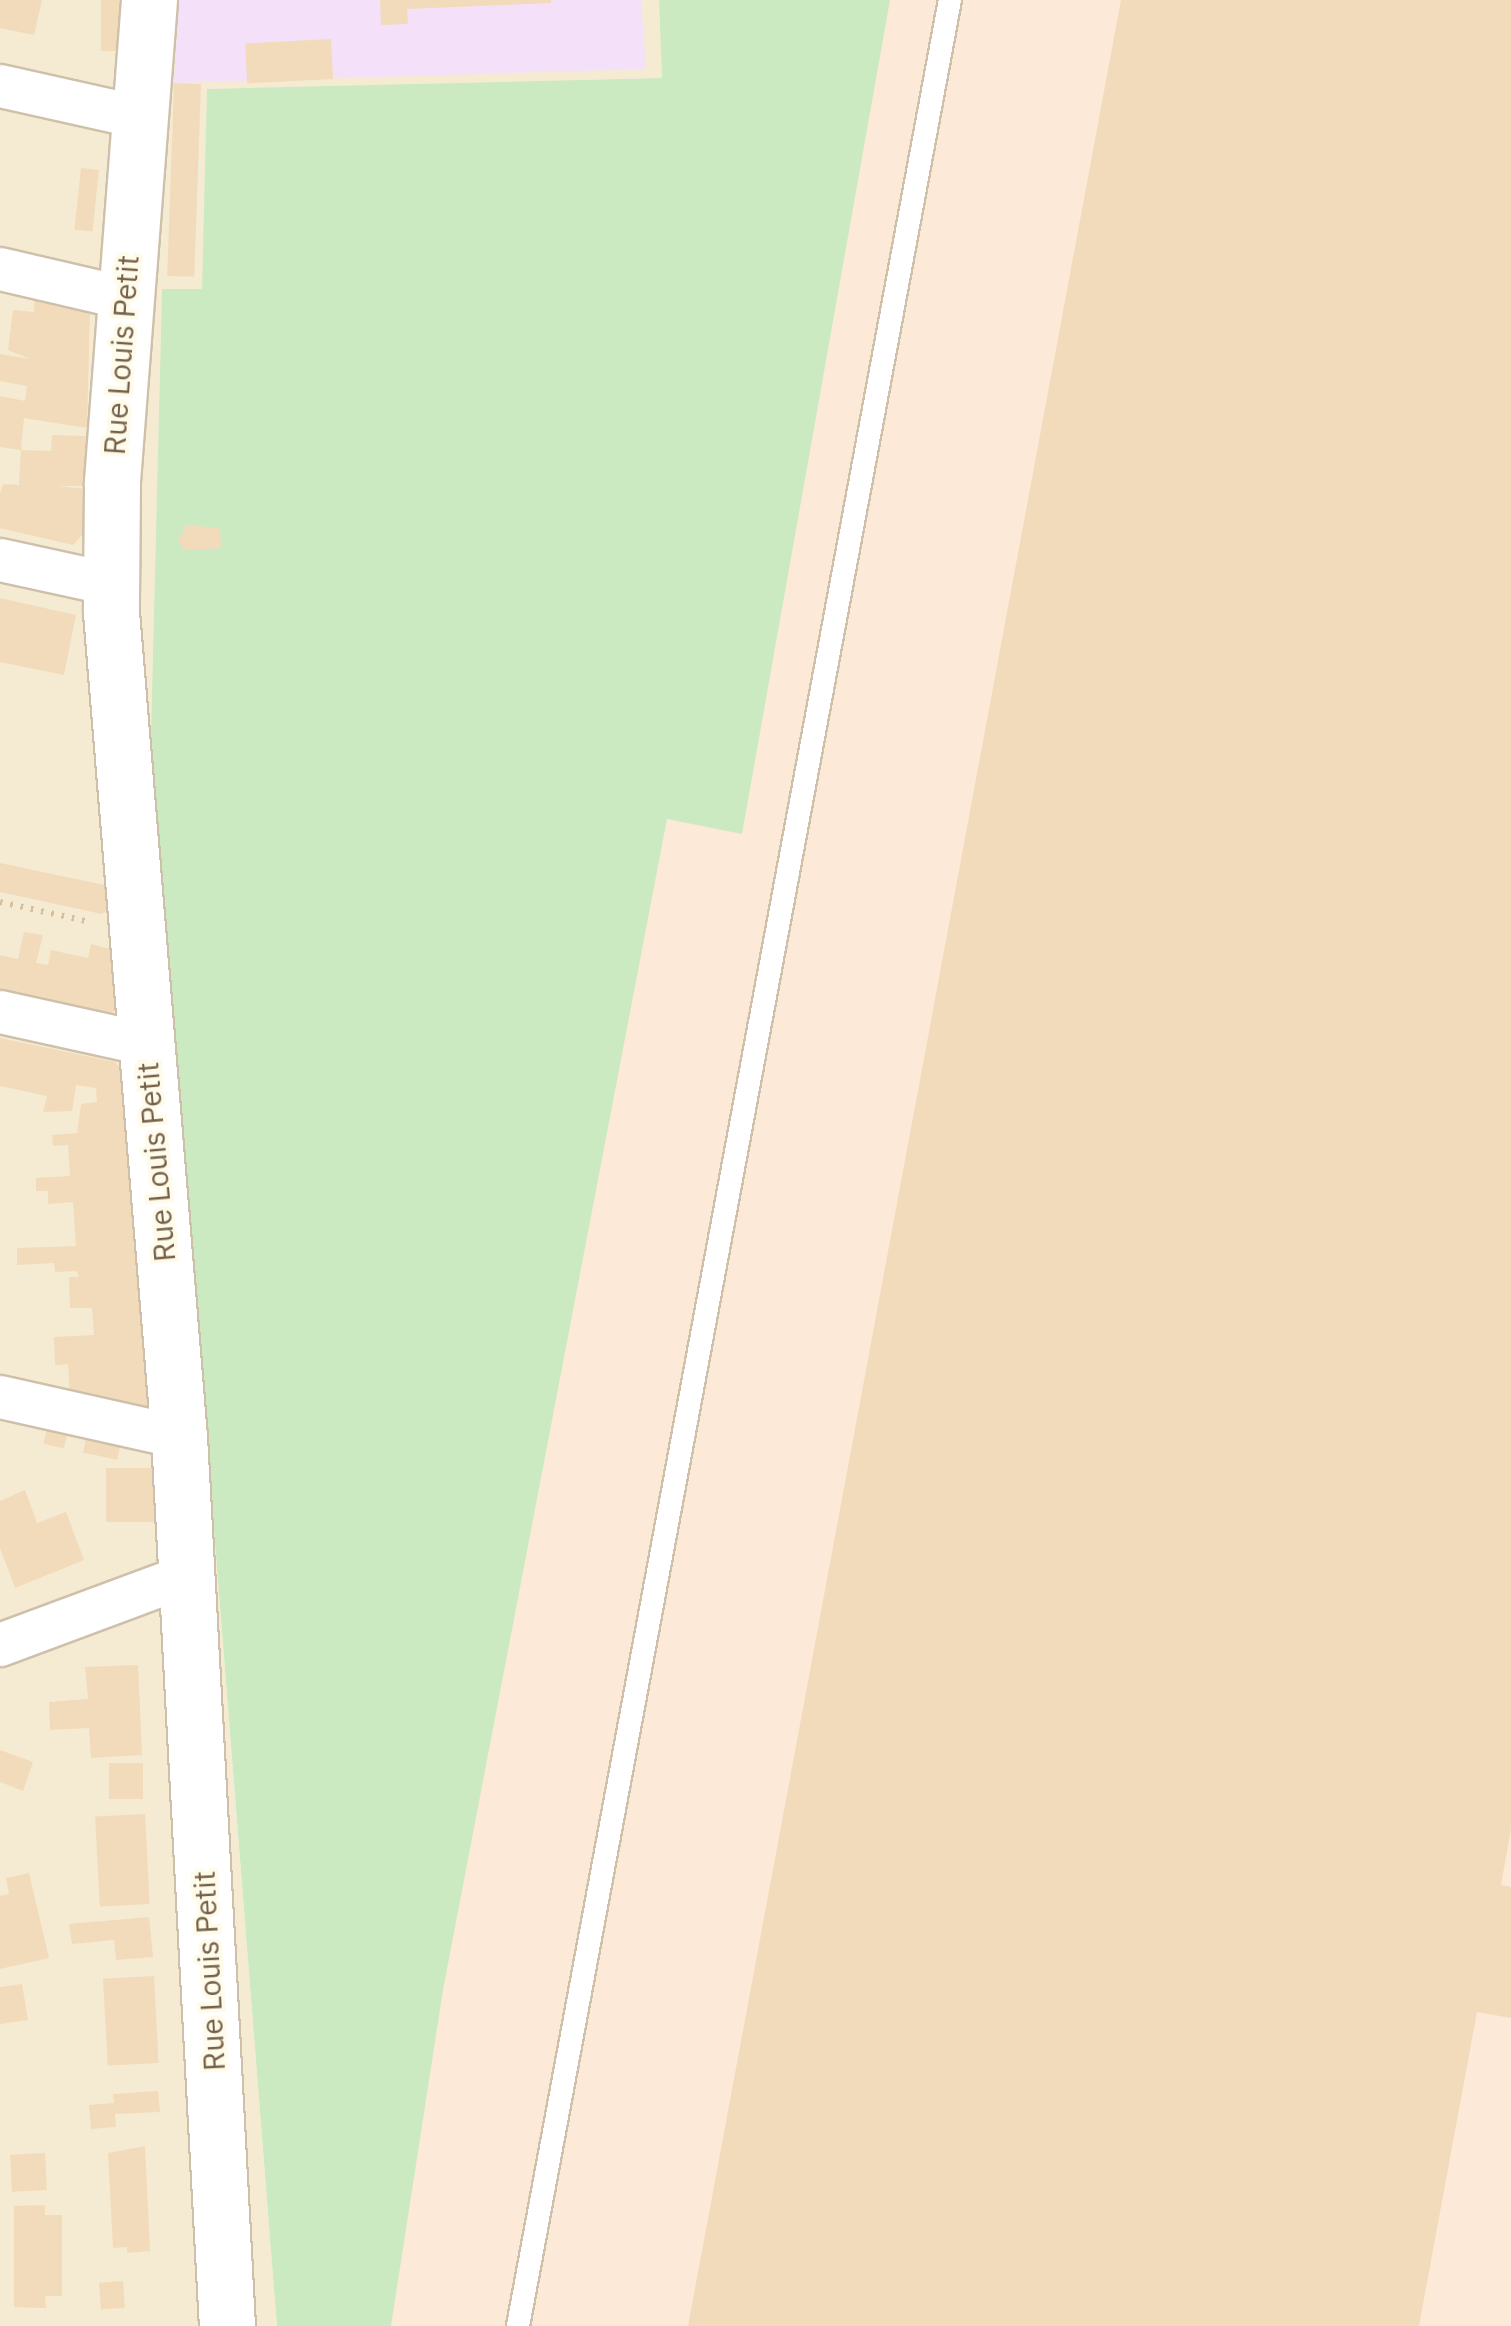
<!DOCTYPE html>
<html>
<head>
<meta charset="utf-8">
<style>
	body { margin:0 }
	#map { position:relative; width:1511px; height:2326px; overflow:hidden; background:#fcf7e3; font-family:"IBM Plex Sans",sans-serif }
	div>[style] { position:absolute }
	.residential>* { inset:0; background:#f4ebd2 }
	.commercial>* { inset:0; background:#fde9d7 }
	.education>* { inset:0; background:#f4e0f9 }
	.green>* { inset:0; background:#cbeac2 }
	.building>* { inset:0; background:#f2dbba; transform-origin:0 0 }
	.path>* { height:6px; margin-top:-3px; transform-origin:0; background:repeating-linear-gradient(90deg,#d7bf9e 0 2.5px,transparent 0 10.5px) }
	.roads { filter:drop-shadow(2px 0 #cec0aa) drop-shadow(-2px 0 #cec0aa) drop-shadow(0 2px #cec0aa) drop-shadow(0 -2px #cec0aa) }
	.service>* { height:22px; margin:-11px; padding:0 11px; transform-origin:11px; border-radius:11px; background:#fff }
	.minor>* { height:42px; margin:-21px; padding:0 21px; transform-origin:21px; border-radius:21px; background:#fff }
	.tertiary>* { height:55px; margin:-27.5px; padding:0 27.5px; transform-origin:27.5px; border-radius:27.5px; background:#fff }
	span { translate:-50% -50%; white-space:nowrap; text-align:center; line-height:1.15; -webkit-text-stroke:8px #fffbea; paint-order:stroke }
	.street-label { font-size:30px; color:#756149 }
</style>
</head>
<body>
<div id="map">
	<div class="residential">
		<div style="clip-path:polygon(0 0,659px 0,662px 78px,208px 89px,202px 290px,162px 290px,151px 733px,277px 2326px,0 2326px)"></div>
	</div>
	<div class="commercial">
		<div style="clip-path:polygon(659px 0,1511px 0,1511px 2326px,277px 2326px,151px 733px,162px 289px,202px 289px,207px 89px,662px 78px)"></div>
	</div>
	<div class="education">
		<div style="clip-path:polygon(179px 0,641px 0,646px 69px,174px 83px)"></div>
	</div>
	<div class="green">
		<div style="clip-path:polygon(659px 0,890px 0,742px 834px,667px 819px,443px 1990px,391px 2326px,277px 2326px,151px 733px,162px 289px,202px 289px,207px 89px,662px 78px)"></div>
	</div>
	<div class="building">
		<div style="clip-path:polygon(0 0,42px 0,34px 35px,0 28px)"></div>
		<div style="left:101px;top:0;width:18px;height:51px"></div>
		<div style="clip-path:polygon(380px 0,551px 0,551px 3px,407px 9px,408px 24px,381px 25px)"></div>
		<div style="clip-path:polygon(1121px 0,1511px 0,1511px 1829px,1501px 1885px,1511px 1887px,1511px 2018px,1477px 2012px,1419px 2326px,688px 2326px)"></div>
		<div style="left:331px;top:39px;width:40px;height:86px;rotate:87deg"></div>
		<div style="left:174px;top:83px;width:27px;height:193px;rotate:2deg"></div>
		<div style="left:81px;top:168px;width:18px;height:62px;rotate:6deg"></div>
		<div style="clip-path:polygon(35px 289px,90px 309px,87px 428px,24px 418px,21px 450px,0 447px,0 396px,25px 401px,27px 386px,0 381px,0 354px,30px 359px,8px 350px,13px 310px,34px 312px)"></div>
		<div style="clip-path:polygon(52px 435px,87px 436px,85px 486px,57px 486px,85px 489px,83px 534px,73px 545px,0 528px,0 493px,3px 484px,19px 485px,21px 450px,51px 451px)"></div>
		<div style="clip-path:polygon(186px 525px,220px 528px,221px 548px,185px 550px,178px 541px)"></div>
		<div style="clip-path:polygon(0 598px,76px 615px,64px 675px,0 662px)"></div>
		<div style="clip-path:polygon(0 863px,109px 886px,111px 908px,102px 914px,0 892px)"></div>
		<div style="clip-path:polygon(24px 932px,43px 935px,36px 963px,48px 965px,51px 950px,88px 958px,91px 944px,113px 950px,118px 1009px,109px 1014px,0 990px,0 955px,18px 959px)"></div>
		<div style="clip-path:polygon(0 1038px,115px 1062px,123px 1072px,152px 1404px,144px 1412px,70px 1397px,68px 1364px,55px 1365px,54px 1337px,94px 1335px,92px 1308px,70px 1308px,69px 1277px,79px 1277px,77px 1271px,55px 1272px,54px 1263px,17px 1265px,17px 1248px,76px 1246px,73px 1202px,48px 1204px,48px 1191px,36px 1191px,36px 1178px,70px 1176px,68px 1145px,53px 1146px,52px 1135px,77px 1133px,81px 1104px,97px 1102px,96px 1088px,76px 1085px,72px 1111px,43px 1112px,47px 1096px,0 1086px)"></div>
		<div style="left:48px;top:1425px;width:21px;height:19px;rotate:14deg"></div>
		<div style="left:87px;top:1434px;width:35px;height:19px;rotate:12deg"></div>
		<div style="left:106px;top:1468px;width:49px;height:54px"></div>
		<div style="clip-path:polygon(25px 1490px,37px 1523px,66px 1512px,84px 1560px,15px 1588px,0 1548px,0 1501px)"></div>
		<div style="clip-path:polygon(138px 1665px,142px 1755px,91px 1758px,89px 1728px,50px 1730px,49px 1702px,88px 1699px,85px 1667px)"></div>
		<div style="clip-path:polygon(0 1750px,33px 1762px,23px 1791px,0 1782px)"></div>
		<div style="left:143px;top:1763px;width:36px;height:34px;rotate:90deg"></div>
		<div style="left:145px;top:1814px;width:90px;height:50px;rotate:87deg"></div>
		<div style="clip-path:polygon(29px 1873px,49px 1958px,0 1969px,0 1896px,9px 1894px,6px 1878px)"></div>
		<div style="clip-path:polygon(149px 1917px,153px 1957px,116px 1960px,114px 1940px,72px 1944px,69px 1924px)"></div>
		<div style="left:154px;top:1976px;width:87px;height:51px;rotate:87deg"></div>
		<div style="clip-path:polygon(22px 1984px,28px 2020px,0 2024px,0 1987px)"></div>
		<div style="clip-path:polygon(158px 2091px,160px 2112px,115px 2114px,116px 2127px,91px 2129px,89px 2105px,114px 2103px,113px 2094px)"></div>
		<div style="clip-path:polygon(145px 2146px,150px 2251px,127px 2253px,127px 2247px,113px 2248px,108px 2153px)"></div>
		<div style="left:45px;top:2153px;width:37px;height:35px;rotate:87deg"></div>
		<div style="clip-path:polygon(45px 2205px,45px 2215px,62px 2215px,62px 2296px,45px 2296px,46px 2308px,14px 2307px,14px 2206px)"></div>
		<div style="left:123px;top:2281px;width:27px;height:24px;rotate:86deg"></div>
	</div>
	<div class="path">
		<div style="left:0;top:902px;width:92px;rotate:12.5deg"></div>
	</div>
	<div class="roads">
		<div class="service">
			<div style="left:518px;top:2326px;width:2366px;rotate:-79.48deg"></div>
		</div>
		<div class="minor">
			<div style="left:0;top:86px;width:142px;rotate:12.6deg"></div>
			<div style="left:0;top:269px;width:128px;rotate:13.1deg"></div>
			<div style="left:0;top:560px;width:113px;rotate:12.3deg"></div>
			<div style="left:0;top:1012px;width:149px;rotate:12.4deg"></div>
			<div style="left:0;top:1397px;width:183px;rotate:12.6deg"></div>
			<div style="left:0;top:1645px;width:201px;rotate:-20.4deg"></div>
		</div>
		<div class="tertiary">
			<div style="left:149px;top:0;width:486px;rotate:94.4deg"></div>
			<div style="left:112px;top:485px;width:127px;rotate:90.5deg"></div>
			<div style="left:111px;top:612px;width:828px;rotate:85.29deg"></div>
			<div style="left:179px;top:1437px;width:890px;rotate:86.91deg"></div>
		</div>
	</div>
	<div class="street-label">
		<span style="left:121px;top:355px;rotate:-86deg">Rue Louis Petit</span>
		<span style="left:156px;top:1162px;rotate:-95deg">Rue Louis Petit</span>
		<span style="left:209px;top:1971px;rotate:-93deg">Rue Louis Petit</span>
	</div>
</div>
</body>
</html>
